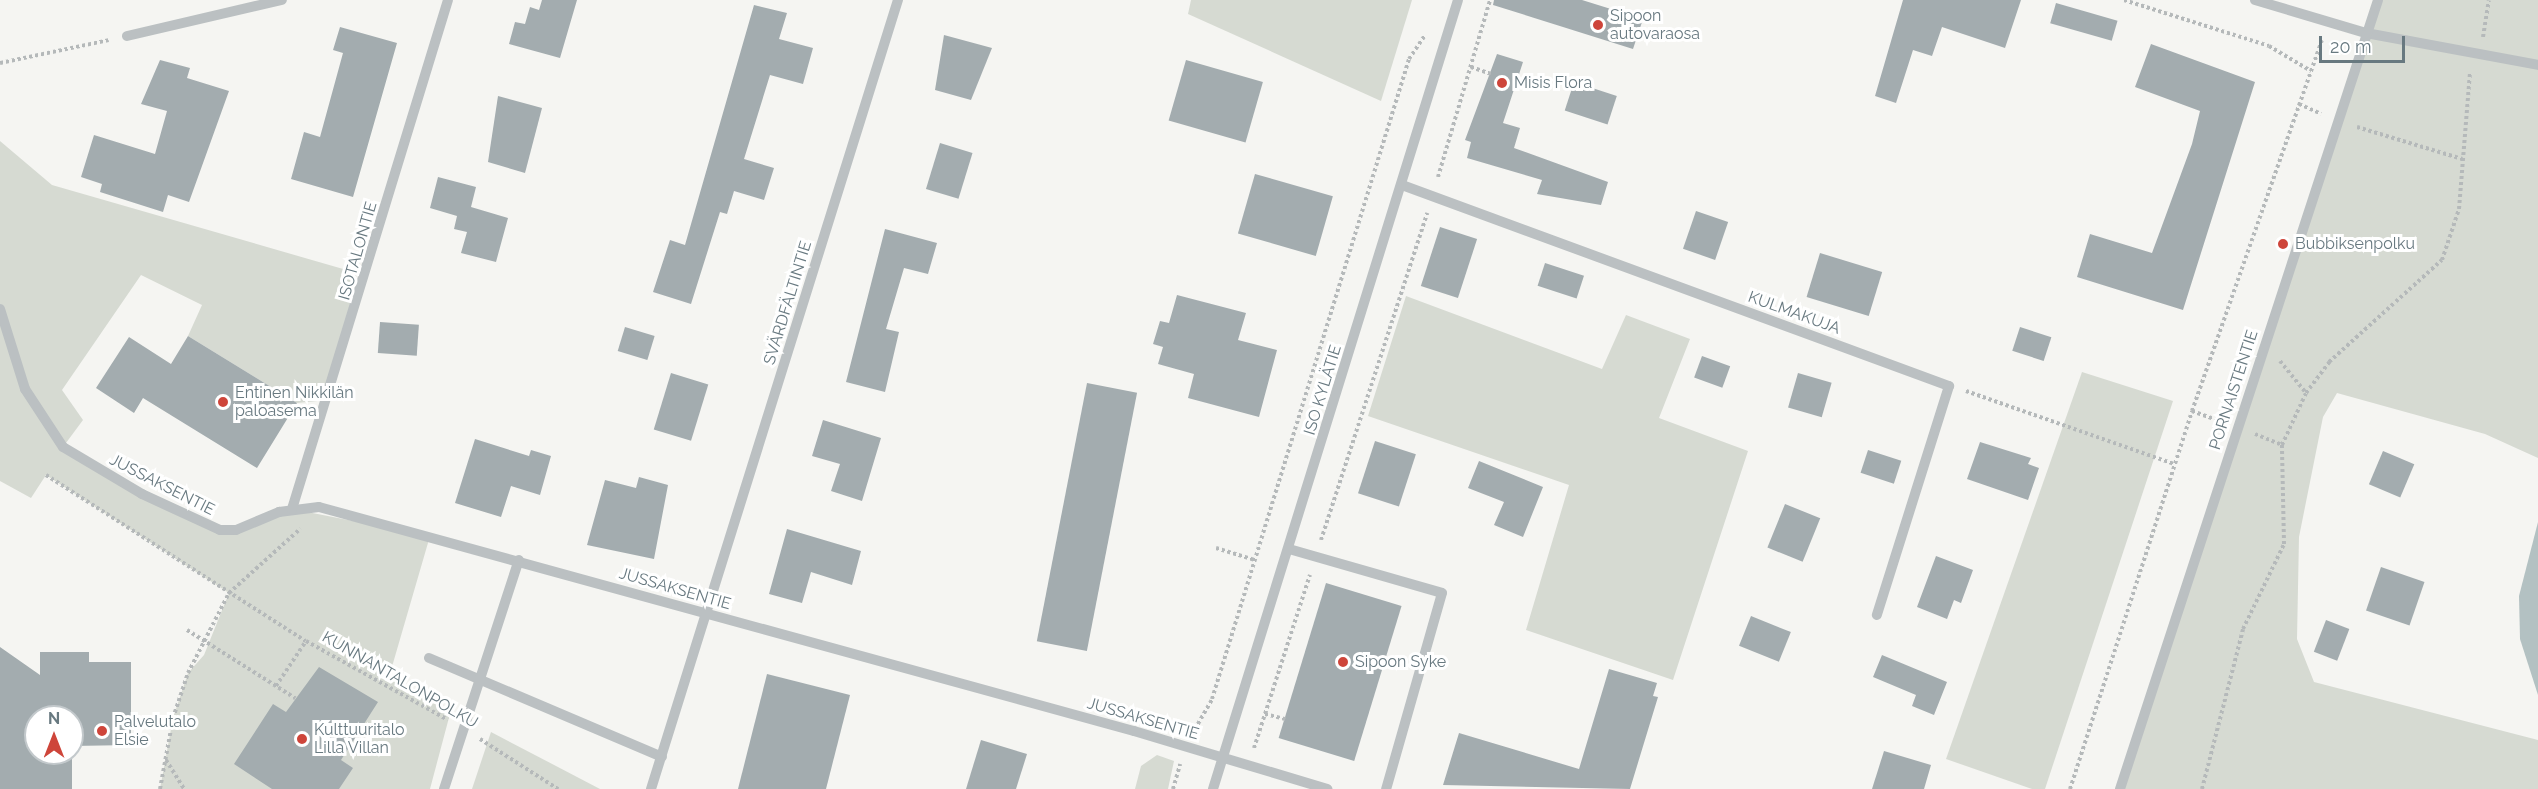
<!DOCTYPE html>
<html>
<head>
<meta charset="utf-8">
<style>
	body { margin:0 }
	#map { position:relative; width:2538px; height:789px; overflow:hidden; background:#f5f5f2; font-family:Raleway,sans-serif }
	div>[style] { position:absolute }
	.green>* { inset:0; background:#d6dad2 }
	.water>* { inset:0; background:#b3c1c2 }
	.building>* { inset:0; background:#a3acaf; transform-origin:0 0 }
	.path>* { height:4px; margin-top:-2px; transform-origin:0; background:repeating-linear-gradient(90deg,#b5b9ba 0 3px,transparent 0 6px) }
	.minor>* { height:10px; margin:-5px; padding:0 5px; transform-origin:5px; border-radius:5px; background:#bbc0c2 }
	.dots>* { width:16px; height:16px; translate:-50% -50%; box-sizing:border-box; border:3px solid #fff; border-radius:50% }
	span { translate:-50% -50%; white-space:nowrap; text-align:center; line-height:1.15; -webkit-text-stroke:6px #fff; paint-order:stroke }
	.poi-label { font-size:16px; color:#687980 }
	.left { translate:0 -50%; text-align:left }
	.street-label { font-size:16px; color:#687980 }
	.north { position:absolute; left:24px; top:705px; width:60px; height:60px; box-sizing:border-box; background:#fff; border:2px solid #c3c9cc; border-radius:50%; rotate:0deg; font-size:16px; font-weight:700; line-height:24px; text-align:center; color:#687980 }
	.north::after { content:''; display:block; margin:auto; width:21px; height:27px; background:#ce453a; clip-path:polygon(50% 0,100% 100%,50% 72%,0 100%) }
	.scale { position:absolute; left:2319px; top:36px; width:86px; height:27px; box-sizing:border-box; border:3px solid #687980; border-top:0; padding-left:8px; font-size:18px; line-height:21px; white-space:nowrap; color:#687980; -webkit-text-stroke:4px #fff; paint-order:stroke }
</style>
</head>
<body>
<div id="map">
	<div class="green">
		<div style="clip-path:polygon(1191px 0,1412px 0,1381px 101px,1188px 14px)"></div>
		<div style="clip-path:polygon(2380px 0,2538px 0,2538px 458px,2485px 434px,2337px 393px,2323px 417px,2299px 537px,2297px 639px,2314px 682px,2538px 740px,2538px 789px,2120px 789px)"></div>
		<div style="clip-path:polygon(0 141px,52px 185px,357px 273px,328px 400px,297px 403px,188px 336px,202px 305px,141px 275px,62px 390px,83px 420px,63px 447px,220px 530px,292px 509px,430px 536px,389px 677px,451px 710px,430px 789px,160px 789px,173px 718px,188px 673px,204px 655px,229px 593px,46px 475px,31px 498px,0 481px)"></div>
		<div style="clip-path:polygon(1406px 296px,1602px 369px,1626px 315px,1690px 339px,1659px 418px,1748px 451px,1673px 680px,1526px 630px,1569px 485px,1368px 416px)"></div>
		<div style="clip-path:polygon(2082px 372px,2173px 401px,2045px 789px,2032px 789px,1946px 759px)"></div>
		<div style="clip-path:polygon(491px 732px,600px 789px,472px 789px)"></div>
		<div style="clip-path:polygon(1157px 755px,1174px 761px,1168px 789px,1135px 789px,1141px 766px)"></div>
	</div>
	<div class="water">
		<div style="clip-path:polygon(2538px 522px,2538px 695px,2520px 639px,2519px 596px)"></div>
	</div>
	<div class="building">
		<div style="clip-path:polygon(542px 0,577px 0,560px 58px,509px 44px,515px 22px,525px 24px,530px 7px,539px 10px)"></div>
		<div style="clip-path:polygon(1494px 0,1582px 0,1643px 19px,1633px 49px,1493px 5px)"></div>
		<div style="clip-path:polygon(1903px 0,2021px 0,2005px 48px,1942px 27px,1932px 56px,1913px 50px,1896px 103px,1875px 96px)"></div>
		<div style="left:2056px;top:3px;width:64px;height:21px;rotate:16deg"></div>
		<div style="clip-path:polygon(754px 5px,787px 13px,779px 39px,813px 48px,803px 84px,770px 75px,744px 159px,774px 168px,764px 200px,734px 191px,727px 214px,720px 212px,691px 304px,653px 292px,670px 240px,685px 245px)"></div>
		<div style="clip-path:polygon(340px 27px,397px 43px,353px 197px,291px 179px,304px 132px,320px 137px,343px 53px,333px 50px)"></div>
		<div style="clip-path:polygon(944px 35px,992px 48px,971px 100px,935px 90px)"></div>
		<div style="clip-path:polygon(2151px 44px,2255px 82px,2183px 310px,2077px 277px,2090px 234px,2152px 253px,2192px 144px,2200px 111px,2135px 87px)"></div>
		<div style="clip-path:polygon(1497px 54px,1523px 62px,1503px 123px,1520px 128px,1514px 148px,1608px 182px,1601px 205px,1537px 194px,1542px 180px,1467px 158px,1471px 142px,1465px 140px)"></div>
		<div style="clip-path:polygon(160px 60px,190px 68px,187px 78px,229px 91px,189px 202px,168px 195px,163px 212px,100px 192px,102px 184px,81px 177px,94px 135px,155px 154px,167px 111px,141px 104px)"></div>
		<div style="left:1186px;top:60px;width:80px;height:63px;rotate:16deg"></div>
		<div style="left:1574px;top:82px;width:45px;height:30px;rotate:18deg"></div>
		<div style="clip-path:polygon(498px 96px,542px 108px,525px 173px,488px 162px)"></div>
		<div style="left:940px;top:143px;width:34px;height:48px;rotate:17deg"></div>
		<div style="left:1255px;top:174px;width:81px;height:62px;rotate:16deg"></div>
		<div style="clip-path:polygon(438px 177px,476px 187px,471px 207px,508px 218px,496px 262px,461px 253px,467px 232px,454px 229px,457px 216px,430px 208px)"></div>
		<div style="left:1696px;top:211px;width:34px;height:40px;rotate:19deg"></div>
		<div style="left:1440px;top:227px;width:39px;height:62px;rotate:18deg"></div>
		<div style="clip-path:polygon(885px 229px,937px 243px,928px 274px,904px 268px,886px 329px,899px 332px,885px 392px,846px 382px)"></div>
		<div style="left:1820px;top:253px;width:65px;height:46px;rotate:17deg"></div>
		<div style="left:1545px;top:263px;width:41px;height:24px;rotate:18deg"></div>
		<div style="clip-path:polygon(1177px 295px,1246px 313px,1238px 340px,1277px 350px,1259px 417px,1188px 398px,1194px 374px,1158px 364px,1163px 347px,1153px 344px,1160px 321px,1169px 323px)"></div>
		<div style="left:380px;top:322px;width:39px;height:31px;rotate:4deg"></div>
		<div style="left:625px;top:327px;width:31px;height:25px;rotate:17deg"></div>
		<div style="left:2020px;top:327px;width:33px;height:25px;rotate:18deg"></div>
		<div style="clip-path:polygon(188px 336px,297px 403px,257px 468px,143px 398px,134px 413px,96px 388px,129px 337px,171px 364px)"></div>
		<div style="left:1702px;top:356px;width:30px;height:23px;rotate:20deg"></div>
		<div style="left:671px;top:373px;width:39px;height:59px;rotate:17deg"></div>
		<div style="left:1798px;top:373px;width:35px;height:36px;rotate:16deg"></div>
		<div style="left:1087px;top:383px;width:51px;height:263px;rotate:11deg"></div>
		<div style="clip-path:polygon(823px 420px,881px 438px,862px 501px,831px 491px,840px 464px,812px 456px)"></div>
		<div style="clip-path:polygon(475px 439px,529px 456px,531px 450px,551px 456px,540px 495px,511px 486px,501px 517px,455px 503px)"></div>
		<div style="left:1375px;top:441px;width:43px;height:55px;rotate:18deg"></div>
		<div style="clip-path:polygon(1980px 442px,2031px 458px,2028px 464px,2039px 468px,2028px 500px,1967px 479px)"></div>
		<div style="left:1868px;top:450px;width:35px;height:24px;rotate:18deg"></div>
		<div style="left:2383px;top:451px;width:34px;height:36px;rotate:23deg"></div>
		<div style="clip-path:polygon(1479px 461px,1543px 487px,1523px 537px,1494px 525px,1504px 502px,1468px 488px)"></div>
		<div style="clip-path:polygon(639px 477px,668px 485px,654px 559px,587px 545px,605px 480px,636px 488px)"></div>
		<div style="left:1785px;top:504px;width:38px;height:47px;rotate:22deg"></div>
		<div style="clip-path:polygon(787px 529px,861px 551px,852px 585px,811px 572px,802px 603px,769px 594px)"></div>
		<div style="clip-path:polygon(1936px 556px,1973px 570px,1961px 603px,1954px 600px,1947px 619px,1917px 607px)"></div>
		<div style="left:2381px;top:567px;width:46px;height:46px;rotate:19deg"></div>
		<div style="left:1326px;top:583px;width:79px;height:162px;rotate:17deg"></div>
		<div style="left:1751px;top:616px;width:43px;height:32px;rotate:22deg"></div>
		<div style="left:2326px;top:620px;width:25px;height:34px;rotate:21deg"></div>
		<div style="clip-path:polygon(evenodd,0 647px,40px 675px,40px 652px,89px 652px,89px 662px,131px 662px,131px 745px,72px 746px,72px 789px,0 789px,0 647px,36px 717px,72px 717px,72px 753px,36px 753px,36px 717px)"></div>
		<div style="clip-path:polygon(1882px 655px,1947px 682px,1934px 715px,1912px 706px,1916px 695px,1873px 677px)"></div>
		<div style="clip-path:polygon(319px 667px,378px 702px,341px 760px,353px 768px,339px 789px,272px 789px,234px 764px,273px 704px,286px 712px)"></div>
		<div style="clip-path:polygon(1609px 669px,1657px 683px,1653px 696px,1658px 697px,1630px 789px,1443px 785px,1459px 733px,1579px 769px)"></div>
		<div style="clip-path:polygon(767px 674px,850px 695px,826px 789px,738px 789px)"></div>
		<div style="clip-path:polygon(981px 740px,1027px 754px,1016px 789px,966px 789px)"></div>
		<div style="clip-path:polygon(1884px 751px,1931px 765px,1924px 789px,1872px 789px)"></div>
	</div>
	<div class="path">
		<div style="left:2124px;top:0;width:152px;rotate:17.6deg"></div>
		<div style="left:2269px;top:46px;width:49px;rotate:30.8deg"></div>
		<div style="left:1639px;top:30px;width:20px;rotate:18deg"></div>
		<div style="left:2483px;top:37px;width:37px;rotate:-81deg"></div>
		<div style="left:0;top:63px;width:111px;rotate:-11.9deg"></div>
		<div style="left:1471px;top:67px;width:21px;rotate:19deg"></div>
		<div style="left:2299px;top:104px;width:24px;rotate:24deg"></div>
		<div style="left:2357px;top:127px;width:110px;rotate:16.9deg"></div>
		<div style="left:1438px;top:177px;width:184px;rotate:-73.6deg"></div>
		<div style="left:2280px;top:361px;width:41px;rotate:50.9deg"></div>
		<div style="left:1966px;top:391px;width:221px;rotate:19.3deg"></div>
		<div style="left:2192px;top:411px;width:29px;rotate:20deg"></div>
		<div style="left:2255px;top:434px;width:29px;rotate:22deg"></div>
		<div style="left:46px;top:475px;width:308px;rotate:32.6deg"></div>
		<div style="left:306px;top:641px;width:162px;rotate:29.1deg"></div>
		<div style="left:1321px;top:540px;width:344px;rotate:-72deg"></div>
		<div style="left:1216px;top:548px;width:41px;rotate:17.1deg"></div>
		<div style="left:187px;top:630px;width:128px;rotate:32.2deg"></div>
		<div style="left:276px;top:686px;width:54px;rotate:-56.3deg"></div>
		<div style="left:1265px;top:714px;width:21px;rotate:14deg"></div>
		<div style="left:1195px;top:729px;width:34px;rotate:-60deg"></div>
		<div style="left:1212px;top:699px;width:670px;rotate:-72.89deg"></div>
		<div style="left:1409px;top:59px;width:29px;rotate:-56deg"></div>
		<div style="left:480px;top:739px;width:93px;rotate:32.7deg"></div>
		<div style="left:1254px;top:748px;width:182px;rotate:-72.1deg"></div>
		<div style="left:166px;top:760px;width:34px;rotate:58deg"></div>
		<div style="left:160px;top:789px;width:72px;rotate:-79.6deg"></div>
		<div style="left:173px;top:718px;width:47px;rotate:-71.6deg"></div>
		<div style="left:188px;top:673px;width:90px;rotate:-62.9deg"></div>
		<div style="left:229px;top:593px;width:96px;rotate:-42deg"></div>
		<div style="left:1173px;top:789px;width:26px;rotate:-74deg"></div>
		<div style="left:2070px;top:789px;width:397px;rotate:-72.1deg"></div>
		<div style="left:2192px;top:411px;width:393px;rotate:-70.7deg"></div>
		<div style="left:2202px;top:789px;width:165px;rotate:-75.6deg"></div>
		<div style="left:2243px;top:629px;width:94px;rotate:-64.2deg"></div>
		<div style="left:2284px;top:544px;width:99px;rotate:-91.2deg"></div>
		<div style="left:2282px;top:445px;width:57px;rotate:-65.2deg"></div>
		<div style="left:2306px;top:393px;width:39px;rotate:-53deg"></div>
		<div style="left:2329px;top:362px;width:152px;rotate:-42.1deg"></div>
		<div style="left:2442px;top:260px;width:54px;rotate:-71.6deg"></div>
		<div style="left:2459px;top:209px;width:137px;rotate:-85.4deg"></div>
	</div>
	<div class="minor">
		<div style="left:2255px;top:0;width:116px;rotate:16.6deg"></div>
		<div style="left:2366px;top:33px;width:175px;rotate:10.5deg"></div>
		<div style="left:127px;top:36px;width:159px;rotate:-13.1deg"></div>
		<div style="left:1402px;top:185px;width:583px;rotate:20.18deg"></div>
		<div style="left:1949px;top:386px;width:240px;rotate:107.5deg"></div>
		<div style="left:0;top:309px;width:84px;rotate:72.6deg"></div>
		<div style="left:25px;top:389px;width:69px;rotate:56.8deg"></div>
		<div style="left:63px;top:447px;width:92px;rotate:30.7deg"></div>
		<div style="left:142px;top:494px;width:86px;rotate:24.8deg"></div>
		<div style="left:220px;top:530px;width:16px"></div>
		<div style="left:236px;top:530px;width:47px;rotate:-22.7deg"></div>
		<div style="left:279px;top:512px;width:40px;rotate:-7.1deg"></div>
		<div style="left:319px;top:507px;width:845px;rotate:15.37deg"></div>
		<div style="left:1134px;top:731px;width:202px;rotate:16.7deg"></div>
		<div style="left:292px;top:509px;width:532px;rotate:-72.96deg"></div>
		<div style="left:1289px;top:549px;width:159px;rotate:16deg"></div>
		<div style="left:1442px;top:593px;width:204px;rotate:105.9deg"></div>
		<div style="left:429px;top:658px;width:253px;rotate:23deg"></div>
		<div style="left:444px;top:789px;width:241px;rotate:-71.9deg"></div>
		<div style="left:651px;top:789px;width:827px;rotate:-72.62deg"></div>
		<div style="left:1213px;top:789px;width:826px;rotate:-72.75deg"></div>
		<div style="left:2120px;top:789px;width:830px;rotate:-71.89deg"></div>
	</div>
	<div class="dots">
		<div style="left:1598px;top:25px;background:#ce453a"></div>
		<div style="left:1502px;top:83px;background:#ce453a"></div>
		<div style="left:2283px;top:244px;background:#ce453a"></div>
		<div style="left:223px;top:402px;background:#ce453a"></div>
		<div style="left:1343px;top:662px;background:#ce453a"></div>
		<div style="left:102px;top:731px;background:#ce453a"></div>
		<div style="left:302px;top:739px;background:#ce453a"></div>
	</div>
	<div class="poi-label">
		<span class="left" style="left:1610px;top:25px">Sipoon<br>autovaraosa</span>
		<span class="left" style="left:1514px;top:83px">Misis Flora</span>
		<span class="left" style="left:2295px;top:244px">Bubbiksenpolku</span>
		<span class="left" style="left:235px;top:402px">Entinen Nikkilän<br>paloasema</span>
		<span class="left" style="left:1355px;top:662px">Sipoon Syke</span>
		<span class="left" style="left:114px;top:731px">Palvelutalo<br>Elsie</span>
		<span class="left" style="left:314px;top:739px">Kulttuuritalo<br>Lilla Villan</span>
	</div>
	<div class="street-label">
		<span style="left:358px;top:251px;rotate:-74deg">ISOTALONTIE</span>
		<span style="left:788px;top:303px;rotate:-73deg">SVÄRDFÄLTINTIE</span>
		<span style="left:1794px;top:313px;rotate:20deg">KULMAKUJA</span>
		<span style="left:1323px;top:390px;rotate:-73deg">ISO KYLÄTIE</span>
		<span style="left:2234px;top:390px;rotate:-72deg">PORNAISTENTIE</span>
		<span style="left:162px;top:485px;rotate:27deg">JUSSAKSENTIE</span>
		<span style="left:675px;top:589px;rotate:16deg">JUSSAKSENTIE</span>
		<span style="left:400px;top:680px;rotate:30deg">KUNNANTALONPOLKU</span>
		<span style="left:1143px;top:719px;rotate:16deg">JUSSAKSENTIE</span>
	</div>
	<div class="north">N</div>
	<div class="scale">20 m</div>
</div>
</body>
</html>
